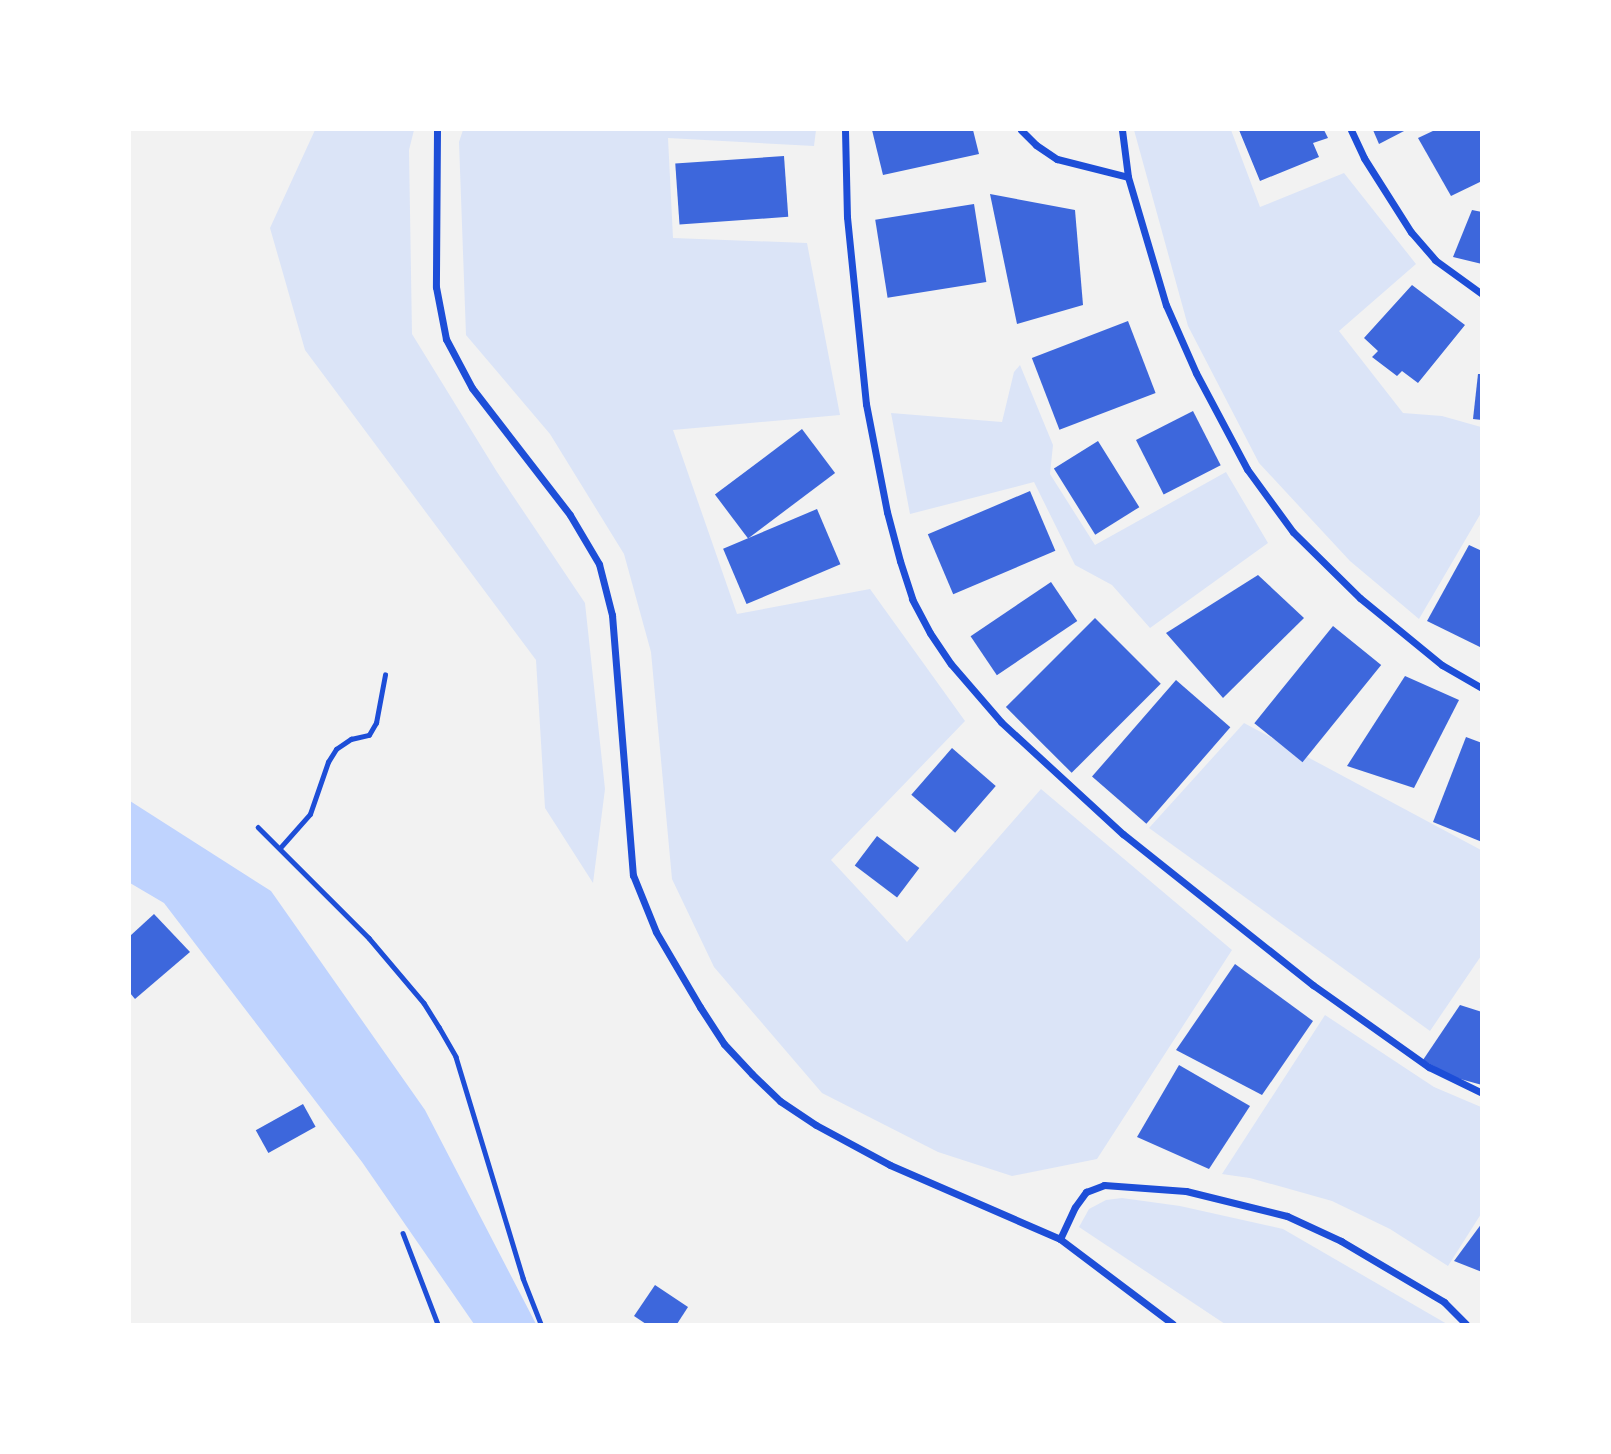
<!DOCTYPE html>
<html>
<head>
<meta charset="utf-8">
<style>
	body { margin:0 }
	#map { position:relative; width:1611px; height:1454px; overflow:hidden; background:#f2f2f2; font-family:"Alegreya Sans",sans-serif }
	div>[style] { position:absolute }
	.green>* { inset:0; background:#dbe4f7 }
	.water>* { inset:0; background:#bfd3fe }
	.building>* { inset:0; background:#3d67dc; transform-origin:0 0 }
	.path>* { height:4.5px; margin:-2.25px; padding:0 2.25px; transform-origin:2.25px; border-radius:2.25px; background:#1d4ed8 }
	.minor>* { height:7px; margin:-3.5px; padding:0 3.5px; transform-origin:3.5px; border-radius:3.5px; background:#1d4ed8 }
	span { translate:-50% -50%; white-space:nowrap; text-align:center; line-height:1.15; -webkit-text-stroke:5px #fff; paint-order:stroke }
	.frame { position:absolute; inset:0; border:131px solid #fff; pointer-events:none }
</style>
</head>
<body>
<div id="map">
	<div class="green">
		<div style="clip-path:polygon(315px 130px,414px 130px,409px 150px,412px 334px,497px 472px,585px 603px,605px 789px,593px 883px,545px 808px,536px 660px,305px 350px,270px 228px)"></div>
		<div style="clip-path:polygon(463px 130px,816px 130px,814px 146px,668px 138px,673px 238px,807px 243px,840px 415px,673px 430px,737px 614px,870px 589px,965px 721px,831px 860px,907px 942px,1041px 789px,1232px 950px,1097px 1159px,1012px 1176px,938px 1152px,822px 1093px,714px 967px,672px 879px,651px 652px,624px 554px,550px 434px,466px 335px,459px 142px)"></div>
		<div style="clip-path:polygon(1134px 130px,1231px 130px,1260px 207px,1344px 173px,1416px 264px,1339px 331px,1403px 413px,1442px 416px,1481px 427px,1481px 513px,1419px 619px,1350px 561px,1259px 463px,1188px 326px)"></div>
		<div style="clip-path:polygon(1020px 365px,1053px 445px,1050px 474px,1095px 545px,1226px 472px,1268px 543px,1150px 628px,1112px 585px,1075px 565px,1034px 482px,910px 514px,891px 413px,1002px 422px,1014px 372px)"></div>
		<div style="clip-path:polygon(1244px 723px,1481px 850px,1481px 956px,1430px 1031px,1149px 828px)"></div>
		<div style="clip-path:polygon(1325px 1015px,1434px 1087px,1481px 1107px,1481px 1214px,1448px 1266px,1390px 1229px,1332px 1201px,1250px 1178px,1222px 1174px)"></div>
		<div style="clip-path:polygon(1122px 1198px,1180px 1206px,1283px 1229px,1447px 1324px,1225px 1324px,1079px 1227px,1089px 1209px,1106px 1200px)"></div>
	</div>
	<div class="water">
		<div style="clip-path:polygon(130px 801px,271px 891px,425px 1110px,536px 1324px,474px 1324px,362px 1162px,164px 903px,130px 883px)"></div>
	</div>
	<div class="building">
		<div style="clip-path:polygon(872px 130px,973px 130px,979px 154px,883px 175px)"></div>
		<div style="clip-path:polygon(1239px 130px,1324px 130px,1328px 138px,1313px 143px,1319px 157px,1260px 181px)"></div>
		<div style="clip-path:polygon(1373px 130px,1406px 130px,1379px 144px)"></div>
		<div style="clip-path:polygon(1435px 130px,1482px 130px,1482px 181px,1451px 196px,1418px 138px)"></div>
		<div style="left:784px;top:156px;width:61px;height:109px;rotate:86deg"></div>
		<div style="clip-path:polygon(990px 194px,1075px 210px,1083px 305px,1017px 324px)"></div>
		<div style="left:974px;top:204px;width:79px;height:100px;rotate:81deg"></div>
		<div style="clip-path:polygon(1472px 210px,1482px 212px,1482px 264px,1453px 257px)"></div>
		<div style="clip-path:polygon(1412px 285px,1465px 325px,1418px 383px,1402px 371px,1397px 376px,1372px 357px,1378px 351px,1364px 338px)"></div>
		<div style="left:1128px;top:321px;width:77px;height:103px;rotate:69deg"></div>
		<div style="clip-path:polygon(1478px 374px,1482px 374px,1482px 420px,1473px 419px)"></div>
		<div style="left:1193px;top:411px;width:61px;height:64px;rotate:63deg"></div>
		<div style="left:802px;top:429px;width:55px;height:109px;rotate:53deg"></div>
		<div style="left:1098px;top:441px;width:78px;height:52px;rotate:58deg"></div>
		<div style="left:1030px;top:491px;width:65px;height:111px;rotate:67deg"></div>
		<div style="left:817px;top:509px;width:60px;height:102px;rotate:67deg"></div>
		<div style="clip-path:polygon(1469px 545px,1482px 551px,1482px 648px,1427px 621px)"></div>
		<div style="clip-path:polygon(1258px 575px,1304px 618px,1223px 698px,1166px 633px)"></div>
		<div style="left:1051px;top:582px;width:47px;height:97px;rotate:56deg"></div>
		<div style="left:1095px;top:618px;width:93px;height:126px;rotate:45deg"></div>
		<div style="left:1333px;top:626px;width:62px;height:125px;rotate:39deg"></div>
		<div style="clip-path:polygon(1405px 676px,1459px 700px,1414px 788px,1347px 766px)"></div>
		<div style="left:1176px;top:680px;width:72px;height:128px;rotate:41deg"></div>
		<div style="clip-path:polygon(1466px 737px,1482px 743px,1482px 842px,1433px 822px)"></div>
		<div style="left:952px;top:748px;width:58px;height:62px;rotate:41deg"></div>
		<div style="left:877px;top:836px;width:53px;height:37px;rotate:37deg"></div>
		<div style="clip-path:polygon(154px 914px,190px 952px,135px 999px,130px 993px,130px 936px)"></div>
		<div style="clip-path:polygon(1235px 964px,1313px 1021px,1262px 1095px,1176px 1050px)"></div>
		<div style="clip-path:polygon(1460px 1005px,1482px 1012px,1482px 1085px,1453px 1077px,1423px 1060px)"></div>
		<div style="clip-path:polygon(1179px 1065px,1250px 1106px,1209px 1169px,1137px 1137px)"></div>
		<div style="left:303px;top:1104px;width:26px;height:54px;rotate:61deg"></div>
		<div style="clip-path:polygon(1482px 1223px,1482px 1272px,1454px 1261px)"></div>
		<div style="clip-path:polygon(655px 1285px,688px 1307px,677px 1324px,646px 1324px,634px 1316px)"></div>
	</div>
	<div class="path">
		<div style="left:258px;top:827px;width:157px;rotate:45deg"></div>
		<div style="left:369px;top:938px;width:85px;rotate:49.8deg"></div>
		<div style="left:424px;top:1003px;width:28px;rotate:58deg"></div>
		<div style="left:439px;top:1027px;width:34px;rotate:60deg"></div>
		<div style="left:456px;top:1057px;width:231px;rotate:73.1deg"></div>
		<div style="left:523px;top:1278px;width:49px;rotate:68.6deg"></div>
		<div style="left:280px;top:848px;width:45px;rotate:-48.6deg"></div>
		<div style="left:310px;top:814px;width:55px;rotate:-70.9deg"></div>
		<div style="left:328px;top:762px;width:15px;rotate:-58deg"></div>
		<div style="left:336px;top:749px;width:18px;rotate:-34deg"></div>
		<div style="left:351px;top:739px;width:18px;rotate:-13deg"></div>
		<div style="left:369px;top:735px;width:14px;rotate:-60deg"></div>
		<div style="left:376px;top:723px;width:49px;rotate:-79.4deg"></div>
		<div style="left:403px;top:1233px;width:97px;rotate:69deg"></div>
	</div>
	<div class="minor">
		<div style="left:437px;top:130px;width:157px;rotate:90.4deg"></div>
		<div style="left:436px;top:287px;width:53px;rotate:79.1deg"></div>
		<div style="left:446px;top:339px;width:55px;rotate:62deg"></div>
		<div style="left:472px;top:388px;width:160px;rotate:52.3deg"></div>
		<div style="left:570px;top:515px;width:57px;rotate:59.4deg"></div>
		<div style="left:599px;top:564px;width:53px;rotate:75.7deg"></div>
		<div style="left:612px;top:615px;width:261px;rotate:85.4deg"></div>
		<div style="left:633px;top:875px;width:61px;rotate:68deg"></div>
		<div style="left:656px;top:932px;width:87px;rotate:59.6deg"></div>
		<div style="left:700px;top:1007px;width:44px;rotate:57deg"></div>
		<div style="left:724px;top:1044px;width:41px;rotate:47deg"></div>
		<div style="left:752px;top:1074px;width:39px;rotate:44deg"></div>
		<div style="left:780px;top:1101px;width:43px;rotate:33.7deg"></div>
		<div style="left:816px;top:1125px;width:84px;rotate:28.4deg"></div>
		<div style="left:890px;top:1165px;width:185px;rotate:23.5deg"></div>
		<div style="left:1060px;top:1239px;width:141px;rotate:37deg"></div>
		<div style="left:845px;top:130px;width:87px;rotate:88.7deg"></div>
		<div style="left:847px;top:217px;width:188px;rotate:84.2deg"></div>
		<div style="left:866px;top:404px;width:110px;rotate:79deg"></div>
		<div style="left:887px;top:512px;width:51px;rotate:75.1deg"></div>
		<div style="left:900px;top:561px;width:40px;rotate:72deg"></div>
		<div style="left:912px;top:599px;width:38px;rotate:62deg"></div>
		<div style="left:930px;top:633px;width:37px;rotate:56deg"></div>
		<div style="left:951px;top:664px;width:77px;rotate:49.2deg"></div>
		<div style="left:1001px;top:722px;width:166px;rotate:42.6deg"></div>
		<div style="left:1123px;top:834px;width:243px;rotate:38.5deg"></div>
		<div style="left:1313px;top:985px;width:142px;rotate:35.3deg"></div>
		<div style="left:1429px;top:1067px;width:59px;rotate:26.1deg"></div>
		<div style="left:1021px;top:130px;width:21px;rotate:45deg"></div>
		<div style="left:1036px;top:145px;width:25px;rotate:34deg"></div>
		<div style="left:1057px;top:159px;width:73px;rotate:14.2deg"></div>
		<div style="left:1122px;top:130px;width:47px;rotate:82.7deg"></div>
		<div style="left:1128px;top:177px;width:134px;rotate:73.5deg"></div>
		<div style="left:1166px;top:305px;width:74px;rotate:66.2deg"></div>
		<div style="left:1196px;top:373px;width:109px;rotate:62deg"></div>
		<div style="left:1247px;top:469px;width:78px;rotate:53.9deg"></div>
		<div style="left:1293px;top:532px;width:94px;rotate:44.6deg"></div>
		<div style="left:1360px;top:598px;width:106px;rotate:39.3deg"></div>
		<div style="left:1442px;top:665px;width:46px;rotate:29.9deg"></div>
		<div style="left:1351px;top:130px;width:31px;rotate:65deg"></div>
		<div style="left:1364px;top:158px;width:88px;rotate:57.6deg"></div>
		<div style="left:1411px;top:232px;width:37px;rotate:49deg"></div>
		<div style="left:1435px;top:260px;width:58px;rotate:35.9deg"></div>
		<div style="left:1060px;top:1239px;width:35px;rotate:-65deg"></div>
		<div style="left:1075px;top:1207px;width:19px;rotate:-54deg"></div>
		<div style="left:1086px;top:1192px;width:19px;rotate:-21deg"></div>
		<div style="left:1104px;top:1185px;width:82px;rotate:4.2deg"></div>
		<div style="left:1186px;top:1191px;width:104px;rotate:13.9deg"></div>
		<div style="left:1287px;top:1216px;width:60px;rotate:24.8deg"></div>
		<div style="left:1341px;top:1241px;width:120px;rotate:30.6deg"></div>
		<div style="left:1444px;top:1302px;width:31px;rotate:45deg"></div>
	</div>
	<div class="frame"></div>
</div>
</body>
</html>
